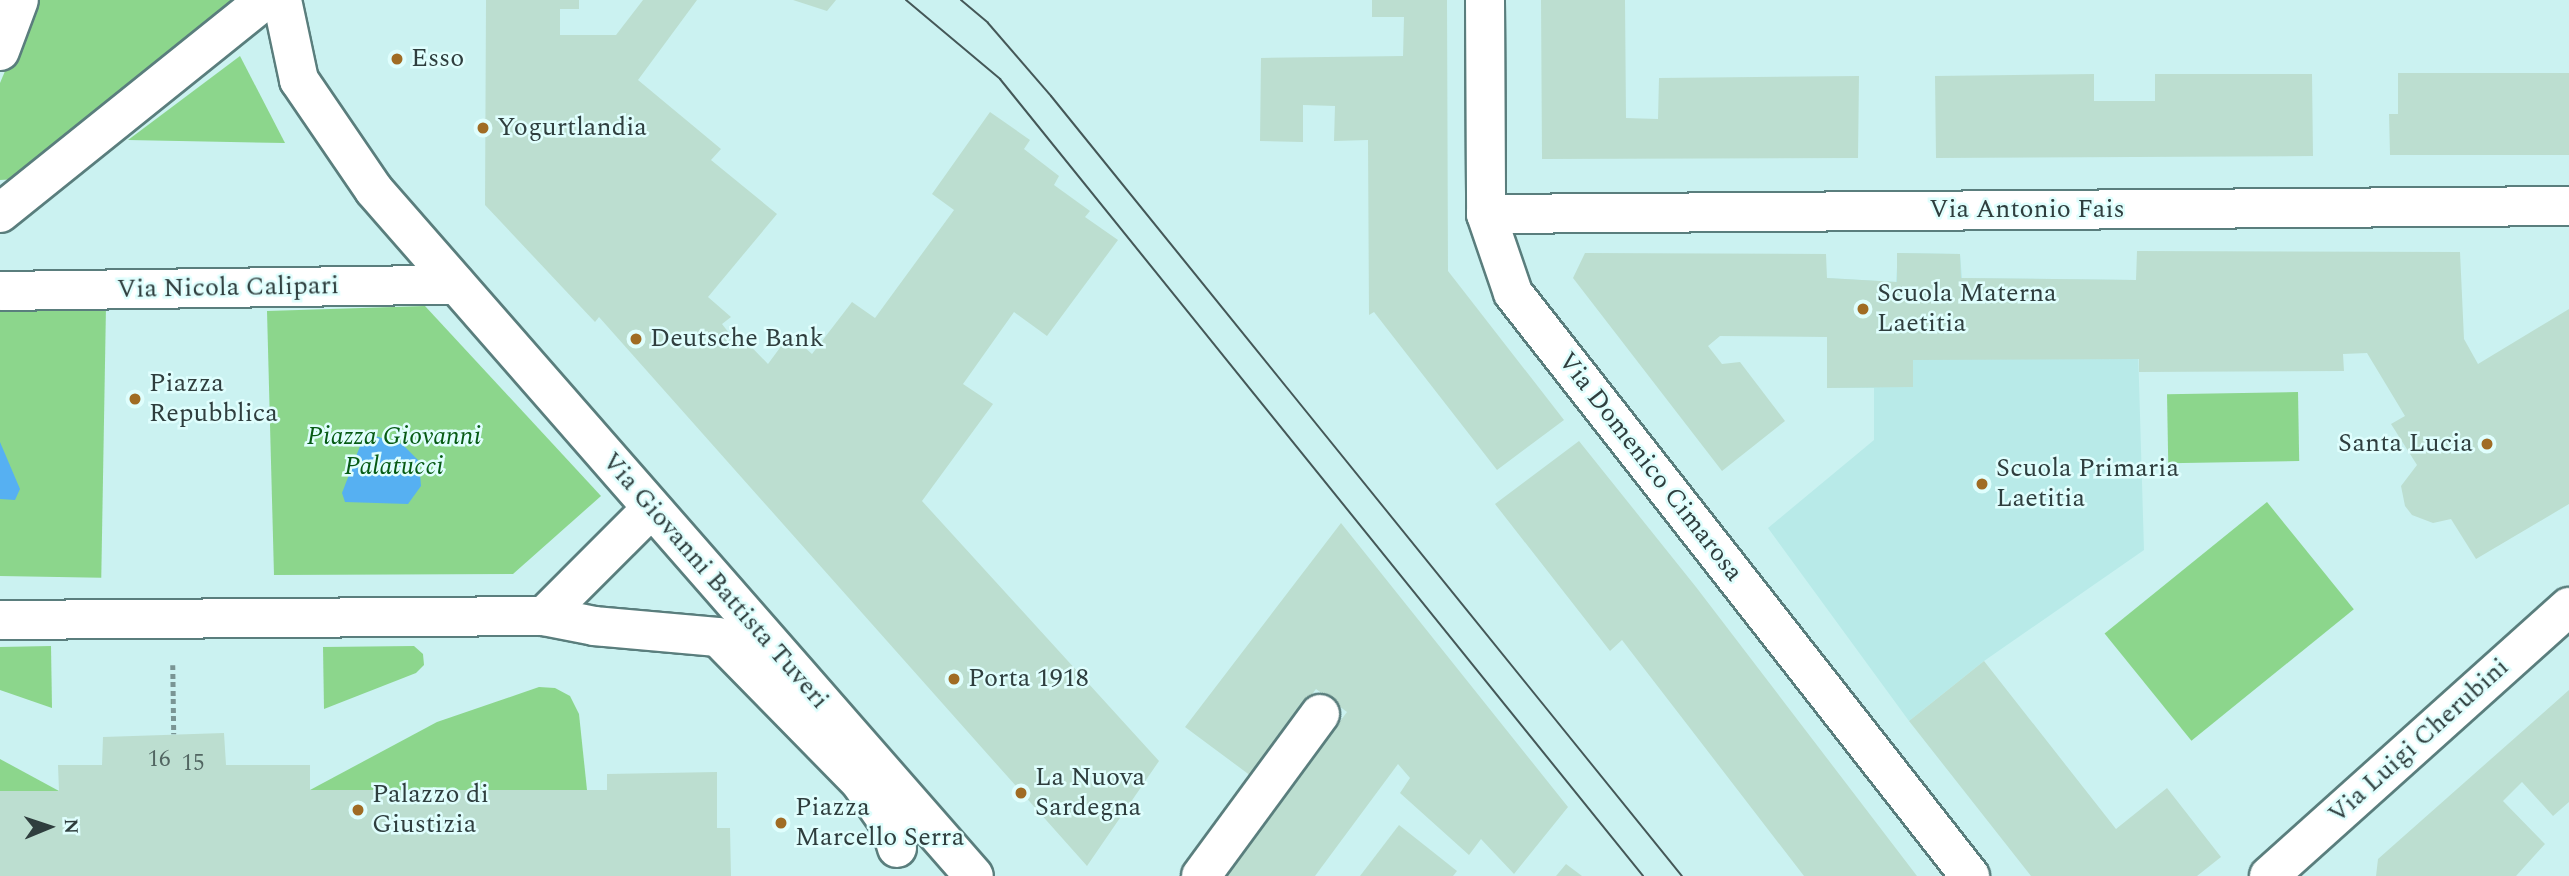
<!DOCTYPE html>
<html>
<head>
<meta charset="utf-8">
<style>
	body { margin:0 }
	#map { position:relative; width:2569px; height:876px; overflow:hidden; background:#cbf2f1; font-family:Spectral,serif }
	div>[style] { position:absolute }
	.built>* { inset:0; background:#b8eae8 }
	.green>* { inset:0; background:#8cd68c; transform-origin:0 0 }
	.water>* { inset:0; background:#56b0f2 }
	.building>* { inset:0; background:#bcded0 }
	.path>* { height:4.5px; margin-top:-2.25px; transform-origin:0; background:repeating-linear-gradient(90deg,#7a9594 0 5px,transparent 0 8.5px) }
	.roads { filter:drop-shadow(2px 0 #5a7e7d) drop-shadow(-2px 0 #5a7e7d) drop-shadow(0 2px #5a7e7d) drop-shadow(0 -2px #5a7e7d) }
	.minor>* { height:38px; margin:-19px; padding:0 19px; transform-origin:19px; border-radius:19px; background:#fff }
	.tram>* { height:2px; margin:-1px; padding:0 1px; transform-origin:1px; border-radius:1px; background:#455858 }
	.dots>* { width:19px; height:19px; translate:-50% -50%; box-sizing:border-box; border:4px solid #dffefd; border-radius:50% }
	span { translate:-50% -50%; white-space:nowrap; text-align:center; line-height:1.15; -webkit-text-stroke:5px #dffefd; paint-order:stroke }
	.number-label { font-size:23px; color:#526662 }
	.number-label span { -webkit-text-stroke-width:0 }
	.poi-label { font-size:26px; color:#2f3e3e }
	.left { translate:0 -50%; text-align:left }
	.right { translate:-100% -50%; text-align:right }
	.street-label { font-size:26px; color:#2f3e3e }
	.park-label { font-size:26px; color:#075b14; font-style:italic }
	.north { position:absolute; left:14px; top:792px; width:70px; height:70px; -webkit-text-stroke:5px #dffefd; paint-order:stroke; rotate:88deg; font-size:19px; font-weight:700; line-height:28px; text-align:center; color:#2f3e3e }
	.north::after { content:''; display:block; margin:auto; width:24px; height:32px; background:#2f3e3e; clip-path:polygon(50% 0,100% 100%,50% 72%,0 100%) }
</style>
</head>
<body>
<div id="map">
	<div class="built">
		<div style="clip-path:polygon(1898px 253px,1960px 254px,1962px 278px,2136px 280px,2144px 550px,1984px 661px,1909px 721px,1768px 528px,1874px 440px,1874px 388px,1827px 388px,1827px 278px,1896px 282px)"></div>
	</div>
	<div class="green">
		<div style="clip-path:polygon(35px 0,233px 0,38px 169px,17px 179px,0 180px,0 83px)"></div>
		<div style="clip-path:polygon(240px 56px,285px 143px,128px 140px)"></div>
		<div style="left:0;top:305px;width:106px;height:271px;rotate:1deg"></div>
		<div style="clip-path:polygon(425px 306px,601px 496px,513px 574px,274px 575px,267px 311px)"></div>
		<div style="left:2298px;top:392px;width:69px;height:131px;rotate:89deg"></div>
		<div style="left:2267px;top:502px;width:138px;height:209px;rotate:51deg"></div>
		<div style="clip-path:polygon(51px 646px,52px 708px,0 690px,0 647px)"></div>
		<div style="clip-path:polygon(414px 646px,423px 654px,424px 665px,416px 673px,324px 709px,323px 647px)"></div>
		<div style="clip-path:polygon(539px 687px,555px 688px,570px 696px,579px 714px,587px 790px,310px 790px,437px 722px)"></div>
		<div style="clip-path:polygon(0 759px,59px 791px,0 791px)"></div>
	</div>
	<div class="water">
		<div style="clip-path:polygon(365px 433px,402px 444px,419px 461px,421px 486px,408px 504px,345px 502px,342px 493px)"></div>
		<div style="clip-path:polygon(0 442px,20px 489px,15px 500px,0 499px)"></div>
	</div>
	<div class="building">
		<div style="clip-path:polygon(486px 0,579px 0,579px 9px,560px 9px,560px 35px,616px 35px,643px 0,697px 0,638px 80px,721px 149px,711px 160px,777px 214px,708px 297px,731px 317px,722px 324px,729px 333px,734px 329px,768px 364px,790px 334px,812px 354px,852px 302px,875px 318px,954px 210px,932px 194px,990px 112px,1030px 140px,1024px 149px,1059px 176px,1054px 185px,1090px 211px,1085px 217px,1118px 240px,1047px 336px,1014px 312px,963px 384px,993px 404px,922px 501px,1159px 761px,1087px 866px,599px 317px,595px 322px,485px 205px)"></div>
		<div style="clip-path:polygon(793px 0,836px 0,827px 11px)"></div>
		<div style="clip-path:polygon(1372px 0,1447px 0,1448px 271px,1564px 420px,1497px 470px,1374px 312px,1369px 315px,1368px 140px,1334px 141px,1335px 106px,1303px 105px,1303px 142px,1260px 141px,1261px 58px,1403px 56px,1404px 17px,1372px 17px)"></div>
		<div style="clip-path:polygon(1541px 0,1625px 0,1626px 118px,1658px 119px,1659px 78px,1859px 76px,1858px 158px,1542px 159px)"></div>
		<div style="clip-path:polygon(2398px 73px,2569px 73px,2569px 155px,2390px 155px,2389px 114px,2398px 114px)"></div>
		<div style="clip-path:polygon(2094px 74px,2094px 101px,2155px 101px,2155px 74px,2312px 74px,2313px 156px,1936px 158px,1935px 76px)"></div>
		<div style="clip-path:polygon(2137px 251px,2460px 252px,2464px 339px,2478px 364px,2569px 309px,2569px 504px,2476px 559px,2451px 519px,2433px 523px,2412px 515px,2405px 506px,2401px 486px,2417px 465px,2391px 424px,2405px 416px,2367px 353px,2343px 354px,2344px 371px,2139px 372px,2139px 359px,1913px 360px,1913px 387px,1827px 388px,1827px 337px,1720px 336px,1708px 346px,1722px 364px,1740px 362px,1785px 421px,1722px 471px,1573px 278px,1585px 253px,1826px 254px,1827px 278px,1897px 282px,1897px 253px,1960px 254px,1961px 278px,2136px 280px)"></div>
		<div style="clip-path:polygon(1579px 441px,1696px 587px,1917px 876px,1804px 876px,1622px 640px,1610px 651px,1495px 504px)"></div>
		<div style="clip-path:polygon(1341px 523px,1568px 807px,1514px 874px,1481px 839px,1469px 855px,1400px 793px,1410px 778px,1398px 764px,1315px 876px,1224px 876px,1347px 712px,1316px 689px,1251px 776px,1185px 727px)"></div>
		<div style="clip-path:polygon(1984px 661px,2116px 829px,2167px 788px,2221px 857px,2197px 876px,2031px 876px,1909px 721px)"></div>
		<div style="clip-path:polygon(2569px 690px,2569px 802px,2553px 816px,2522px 782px,2503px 801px,2545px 844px,2516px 876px,2376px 876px,2378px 859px)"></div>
		<div style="clip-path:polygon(224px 733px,226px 765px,310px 765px,310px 790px,607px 790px,607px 774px,717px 772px,717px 828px,730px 828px,731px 876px,0 876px,0 791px,59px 791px,58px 765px,102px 765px,103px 737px)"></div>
		<div style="clip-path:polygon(1399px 825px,1457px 871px,1453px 876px,1360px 876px)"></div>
		<div style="clip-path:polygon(1566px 864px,1582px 876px,1556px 876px)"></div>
	</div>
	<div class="path">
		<div style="left:173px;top:665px;width:69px;rotate:89.2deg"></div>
	</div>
	<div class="roads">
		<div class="minor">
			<div style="left:282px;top:0;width:82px;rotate:78deg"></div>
			<div style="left:299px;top:80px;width:133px;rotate:55.7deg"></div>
			<div style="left:374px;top:190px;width:911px;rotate:48.83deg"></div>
			<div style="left:1485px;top:0;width:214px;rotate:89.7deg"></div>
			<div style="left:1486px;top:214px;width:83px;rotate:71.1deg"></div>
			<div style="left:1513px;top:293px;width:741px;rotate:51.91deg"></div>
			<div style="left:0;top:51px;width:54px;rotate:-69.6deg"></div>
			<div style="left:0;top:213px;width:340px;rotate:-38.8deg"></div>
			<div style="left:1486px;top:214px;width:1083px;rotate:-0.42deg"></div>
			<div style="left:0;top:291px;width:456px;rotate:-0.8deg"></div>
			<div style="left:544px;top:616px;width:51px;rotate:11.3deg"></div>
			<div style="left:594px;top:626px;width:124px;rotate:5.1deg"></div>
			<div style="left:718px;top:637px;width:203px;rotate:45.6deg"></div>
			<div style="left:860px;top:782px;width:52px;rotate:55.1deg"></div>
			<div style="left:890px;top:825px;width:24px;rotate:73deg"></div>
			<div style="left:0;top:620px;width:544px;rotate:-0.42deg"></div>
			<div style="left:544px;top:616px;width:151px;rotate:-45deg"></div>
			<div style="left:1201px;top:876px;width:201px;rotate:-53.7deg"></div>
			<div style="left:2269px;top:876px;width:403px;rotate:-41.9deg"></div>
		</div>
	</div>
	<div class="tram">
		<div style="left:906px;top:0;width:123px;rotate:40deg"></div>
		<div style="left:1000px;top:79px;width:1024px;rotate:51.1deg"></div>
		<div style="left:961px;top:0;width:35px;rotate:40deg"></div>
		<div style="left:988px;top:23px;width:96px;rotate:49.2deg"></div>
		<div style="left:1051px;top:96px;width:1003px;rotate:51.03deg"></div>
	</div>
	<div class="dots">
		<div style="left:397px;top:59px;background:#a06c24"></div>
		<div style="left:483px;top:128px;background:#a06c24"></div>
		<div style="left:1863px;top:309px;background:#a06c24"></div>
		<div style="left:636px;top:339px;background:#a06c24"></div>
		<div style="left:135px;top:399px;background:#a06c24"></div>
		<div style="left:2487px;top:444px;background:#a06c24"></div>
		<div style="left:1982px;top:484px;background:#a06c24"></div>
		<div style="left:954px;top:679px;background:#a06c24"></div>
		<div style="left:1021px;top:793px;background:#a06c24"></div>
		<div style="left:358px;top:810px;background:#a06c24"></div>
		<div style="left:781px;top:823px;background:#a06c24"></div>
	</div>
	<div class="number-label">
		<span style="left:159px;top:760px">16</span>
		<span style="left:193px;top:764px">15</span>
	</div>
	<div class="poi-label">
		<span class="left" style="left:411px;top:59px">Esso</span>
		<span class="left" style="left:497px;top:128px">Yogurtlandia</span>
		<span class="left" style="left:1877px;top:309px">Scuola Materna<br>Laetitia</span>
		<span class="left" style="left:650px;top:339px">Deutsche Bank</span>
		<span class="left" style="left:149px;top:399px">Piazza<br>Repubblica</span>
		<span class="right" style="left:2473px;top:444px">Santa Lucia</span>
		<span class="left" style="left:1996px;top:484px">Scuola Primaria<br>Laetitia</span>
		<span class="left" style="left:968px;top:679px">Porta 1918</span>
		<span class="left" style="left:1035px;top:793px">La Nuova<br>Sardegna</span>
		<span class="left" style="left:372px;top:810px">Palazzo di<br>Giustizia</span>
		<span class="left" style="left:795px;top:823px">Piazza<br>Marcello Serra</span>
	</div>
	<div class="street-label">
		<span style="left:2027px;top:210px">Via Antonio Fais</span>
		<span style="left:228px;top:288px;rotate:-1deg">Via Nicola Calipari</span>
		<span style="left:1650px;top:467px;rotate:52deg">Via Domenico Cimarosa</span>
		<span style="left:715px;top:581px;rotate:49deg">Via Giovanni Battista Tuveri</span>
		<span style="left:2419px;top:741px;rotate:-42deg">Via Luigi Cherubini</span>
	</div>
	<div class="park-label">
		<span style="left:394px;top:452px">Piazza Giovanni<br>Palatucci</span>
	</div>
	<div class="north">N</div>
</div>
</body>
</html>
